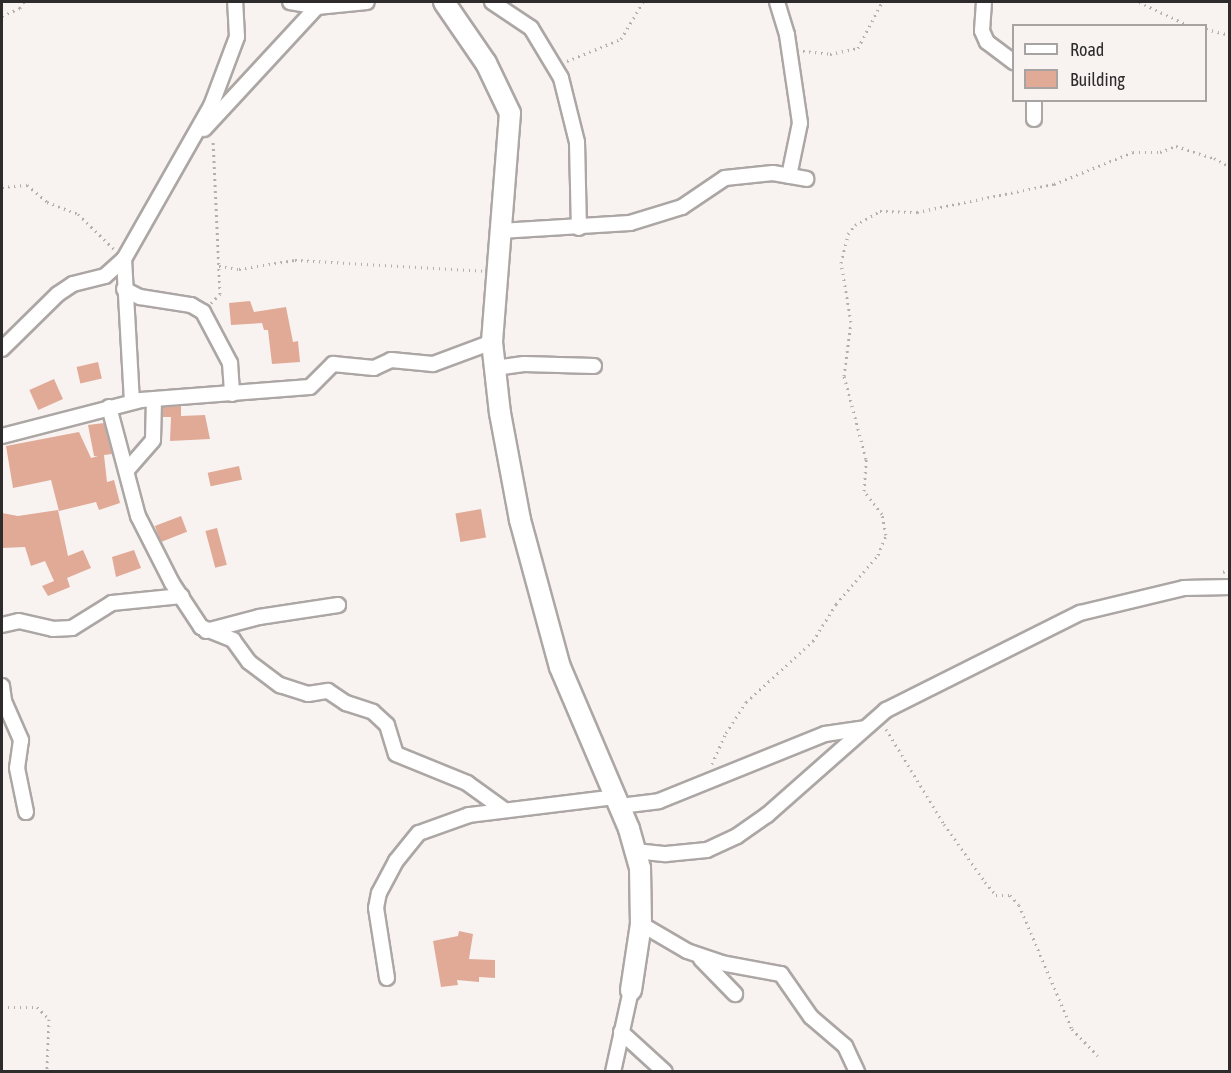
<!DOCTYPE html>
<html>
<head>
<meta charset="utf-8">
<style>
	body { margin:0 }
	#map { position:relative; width:1231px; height:1073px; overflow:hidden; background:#f8f3f1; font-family:"Asap Condensed",sans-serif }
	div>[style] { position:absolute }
	.building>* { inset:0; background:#e0aa97; transform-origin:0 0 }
	.path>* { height:3px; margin-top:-1.5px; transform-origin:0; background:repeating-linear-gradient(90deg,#b3afad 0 1.5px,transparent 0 6px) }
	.roads { filter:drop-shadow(2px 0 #aca7a5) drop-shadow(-2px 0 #aca7a5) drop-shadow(0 2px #aca7a5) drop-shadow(0 -2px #aca7a5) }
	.street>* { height:14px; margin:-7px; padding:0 7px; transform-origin:7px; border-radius:7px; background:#fff }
	.secondary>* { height:20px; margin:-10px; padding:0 10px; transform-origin:10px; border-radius:10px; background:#fff }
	span { translate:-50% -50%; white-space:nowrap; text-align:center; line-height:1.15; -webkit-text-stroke:4.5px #f8f3f1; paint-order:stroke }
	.frame { position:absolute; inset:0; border:3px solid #2d2b2b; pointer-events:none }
	.legend { position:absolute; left:1012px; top:24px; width:195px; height:78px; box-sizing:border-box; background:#f8f3f1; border:2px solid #a7a3a2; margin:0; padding:8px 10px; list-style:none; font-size:18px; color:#2d2b2b }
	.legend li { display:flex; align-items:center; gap:12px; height:30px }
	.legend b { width:30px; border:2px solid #a7a3a2 }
</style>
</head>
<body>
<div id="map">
	<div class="building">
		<div style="clip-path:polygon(250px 301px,254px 312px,286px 307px,293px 342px,298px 341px,300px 362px,272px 364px,268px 330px,264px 330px,262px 323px,231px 325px,229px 303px)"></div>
		<div style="left:98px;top:362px;width:17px;height:22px;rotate:77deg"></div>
		<div style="left:54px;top:379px;width:22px;height:27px;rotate:66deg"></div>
		<div style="clip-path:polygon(181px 406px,181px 416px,205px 415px,210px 439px,170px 441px,171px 417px,163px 417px,163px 407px)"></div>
		<div style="clip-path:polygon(104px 423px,112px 454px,104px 455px,107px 482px,114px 480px,120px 503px,99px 510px,96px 502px,59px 511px,51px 480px,13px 488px,6px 446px,79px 432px,91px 458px,98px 456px,94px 456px,88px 425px)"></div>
		<div style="left:239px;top:466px;width:14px;height:32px;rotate:78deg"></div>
		<div style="left:481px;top:509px;width:29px;height:26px;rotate:80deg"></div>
		<div style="clip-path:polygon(58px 510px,68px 556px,83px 550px,91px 568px,67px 578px,70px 587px,48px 596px,42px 586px,54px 581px,45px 561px,31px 566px,25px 547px,2px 548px,2px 513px,18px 516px)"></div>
		<div style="left:181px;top:516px;width:17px;height:28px;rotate:69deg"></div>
		<div style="left:217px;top:528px;width:38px;height:12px;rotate:75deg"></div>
		<div style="clip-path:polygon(134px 550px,141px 568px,116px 577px,112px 557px)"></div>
		<div style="clip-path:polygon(459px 931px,473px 934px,469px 959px,495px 960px,495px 978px,479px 977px,479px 982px,457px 980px,458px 985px,441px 987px,433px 941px,458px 936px)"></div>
	</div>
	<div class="path">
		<div style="left:1139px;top:2px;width:56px;rotate:25.2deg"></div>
		<div style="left:2px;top:16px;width:20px;rotate:-24deg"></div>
		<div style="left:20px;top:8px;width:7px;rotate:-56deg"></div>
		<div style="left:1206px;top:29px;width:25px;rotate:14deg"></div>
		<div style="left:803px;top:51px;width:27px;rotate:6deg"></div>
		<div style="left:830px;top:54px;width:29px;rotate:-12deg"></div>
		<div style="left:858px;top:48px;width:52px;rotate:-62.4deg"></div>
		<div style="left:567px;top:61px;width:58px;rotate:-22.2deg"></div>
		<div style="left:621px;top:39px;width:43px;rotate:-59.3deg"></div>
		<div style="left:2px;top:187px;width:25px;rotate:-5deg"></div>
		<div style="left:27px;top:185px;width:26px;rotate:40deg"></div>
		<div style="left:47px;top:202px;width:33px;rotate:21deg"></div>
		<div style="left:78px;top:214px;width:50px;rotate:44.2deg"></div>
		<div style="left:219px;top:266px;width:20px;rotate:9deg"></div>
		<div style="left:239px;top:269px;width:57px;rotate:-9.1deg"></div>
		<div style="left:295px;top:260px;width:188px;rotate:3.3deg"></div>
		<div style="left:211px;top:303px;width:13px;rotate:-45deg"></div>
		<div style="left:220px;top:294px;width:154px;rotate:-92.6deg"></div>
		<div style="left:1223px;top:572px;width:8px;rotate:-23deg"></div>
		<div style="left:886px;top:729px;width:111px;rotate:58.6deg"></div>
		<div style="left:944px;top:824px;width:71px;rotate:54.7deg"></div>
		<div style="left:985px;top:882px;width:17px;rotate:50deg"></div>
		<div style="left:996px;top:895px;width:14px"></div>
		<div style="left:1010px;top:895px;width:13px;rotate:48deg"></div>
		<div style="left:1019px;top:905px;width:135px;rotate:66.9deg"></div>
		<div style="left:1072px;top:1029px;width:37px;rotate:46deg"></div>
		<div style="left:712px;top:764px;width:34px;rotate:-66deg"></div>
		<div style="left:726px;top:733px;width:37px;rotate:-57deg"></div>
		<div style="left:746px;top:702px;width:91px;rotate:-42.3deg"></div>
		<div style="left:813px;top:641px;width:44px;rotate:-58.1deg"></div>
		<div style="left:836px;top:604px;width:65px;rotate:-49.4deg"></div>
		<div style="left:878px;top:555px;width:22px;rotate:-68deg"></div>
		<div style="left:886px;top:535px;width:21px;rotate:-101deg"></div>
		<div style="left:882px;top:514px;width:29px;rotate:-128deg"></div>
		<div style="left:864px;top:491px;width:32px;rotate:-86deg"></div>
		<div style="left:866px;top:459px;width:86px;rotate:-104.8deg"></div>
		<div style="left:844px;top:376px;width:54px;rotate:-82.6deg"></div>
		<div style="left:851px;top:322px;width:60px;rotate:-99.6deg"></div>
		<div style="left:841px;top:263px;width:30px;rotate:-76deg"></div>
		<div style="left:848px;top:234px;width:11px;rotate:-52deg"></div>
		<div style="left:855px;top:225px;width:29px;rotate:-29deg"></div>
		<div style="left:880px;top:211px;width:37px;rotate:2deg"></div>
		<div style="left:917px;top:212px;width:140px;rotate:-11.6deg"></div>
		<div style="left:1054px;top:184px;width:85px;rotate:-22.1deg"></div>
		<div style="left:1133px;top:152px;width:27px"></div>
		<div style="left:1160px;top:152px;width:17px;rotate:-21deg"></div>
		<div style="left:1176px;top:146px;width:40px;rotate:18deg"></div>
		<div style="left:1214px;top:158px;width:18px;rotate:29deg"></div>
		<div style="left:2px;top:1007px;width:35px"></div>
		<div style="left:37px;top:1007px;width:17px;rotate:45deg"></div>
		<div style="left:49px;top:1019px;width:53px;rotate:92.2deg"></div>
	</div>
	<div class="roads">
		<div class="street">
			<div style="left:290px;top:2px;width:27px;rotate:10deg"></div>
			<div style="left:317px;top:7px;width:50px;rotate:-5.7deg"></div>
			<div style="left:492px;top:2px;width:47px;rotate:33.7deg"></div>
			<div style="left:531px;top:28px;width:58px;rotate:59deg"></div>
			<div style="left:561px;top:78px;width:66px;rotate:76deg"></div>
			<div style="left:577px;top:142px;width:86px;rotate:88.7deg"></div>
			<div style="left:777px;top:2px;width:34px;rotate:73deg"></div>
			<div style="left:787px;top:35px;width:89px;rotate:81.6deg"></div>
			<div style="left:800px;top:123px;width:54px;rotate:101.7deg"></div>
			<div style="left:984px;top:2px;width:29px;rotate:94deg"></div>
			<div style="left:982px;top:31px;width:12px;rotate:66deg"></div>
			<div style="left:987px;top:42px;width:34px;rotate:37deg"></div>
			<div style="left:1034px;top:100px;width:19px;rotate:90deg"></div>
			<div style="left:204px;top:129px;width:166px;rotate:-47.2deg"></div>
			<div style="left:500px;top:231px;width:130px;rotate:-3.5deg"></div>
			<div style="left:630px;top:223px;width:54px;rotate:-17.1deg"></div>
			<div style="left:682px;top:207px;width:52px;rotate:-34deg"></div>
			<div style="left:725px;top:178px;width:48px;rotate:-5.9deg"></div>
			<div style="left:773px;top:173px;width:34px;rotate:10deg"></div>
			<div style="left:124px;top:259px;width:143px;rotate:86.8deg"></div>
			<div style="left:124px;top:289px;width:18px;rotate:27deg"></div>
			<div style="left:140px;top:297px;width:52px;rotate:8.9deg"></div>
			<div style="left:191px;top:305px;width:14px;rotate:30deg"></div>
			<div style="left:203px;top:312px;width:58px;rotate:62.1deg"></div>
			<div style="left:230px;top:363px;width:31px;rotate:86deg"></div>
			<div style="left:2px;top:349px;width:78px;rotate:-44.5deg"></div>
			<div style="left:58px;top:294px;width:18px;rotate:-34deg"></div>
			<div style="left:73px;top:284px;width:33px;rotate:-14deg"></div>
			<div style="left:105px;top:276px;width:25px;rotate:-42deg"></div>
			<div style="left:124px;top:259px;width:176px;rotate:-60.4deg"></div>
			<div style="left:211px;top:106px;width:74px;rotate:-69.4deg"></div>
			<div style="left:237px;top:37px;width:35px;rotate:-93deg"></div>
			<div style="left:495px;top:368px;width:29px;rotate:-8deg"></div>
			<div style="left:524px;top:364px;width:70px;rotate:1.6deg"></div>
			<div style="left:109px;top:407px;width:113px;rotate:75.1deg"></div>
			<div style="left:138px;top:516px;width:75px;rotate:63.1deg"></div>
			<div style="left:172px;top:583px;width:53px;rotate:56.6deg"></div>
			<div style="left:201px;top:627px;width:35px;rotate:22deg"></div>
			<div style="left:233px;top:640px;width:27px;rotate:54deg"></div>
			<div style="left:249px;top:662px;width:39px;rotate:37deg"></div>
			<div style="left:280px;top:685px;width:29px;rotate:18deg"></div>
			<div style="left:308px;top:694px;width:20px;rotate:-9deg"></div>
			<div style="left:328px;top:691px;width:22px;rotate:34deg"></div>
			<div style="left:346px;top:703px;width:28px;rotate:18deg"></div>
			<div style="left:373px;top:712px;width:19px;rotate:43deg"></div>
			<div style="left:387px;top:725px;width:30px;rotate:73deg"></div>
			<div style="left:396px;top:754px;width:77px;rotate:22.2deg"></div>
			<div style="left:467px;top:783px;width:44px;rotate:35.8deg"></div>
			<div style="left:2px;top:436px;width:144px;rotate:-14.5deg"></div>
			<div style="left:141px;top:400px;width:169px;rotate:-4.4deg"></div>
			<div style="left:310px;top:387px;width:33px;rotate:-45deg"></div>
			<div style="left:333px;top:364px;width:41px;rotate:5.6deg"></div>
			<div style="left:374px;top:368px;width:19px;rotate:-25deg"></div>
			<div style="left:391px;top:360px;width:42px;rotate:5.4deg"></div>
			<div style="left:433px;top:364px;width:63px;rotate:-20.4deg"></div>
			<div style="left:128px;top:469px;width:38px;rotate:-49deg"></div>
			<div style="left:153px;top:440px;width:40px;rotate:-88.6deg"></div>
			<div style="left:2px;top:625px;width:17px;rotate:-13deg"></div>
			<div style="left:19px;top:621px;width:35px;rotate:13deg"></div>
			<div style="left:53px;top:629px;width:19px;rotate:-3deg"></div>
			<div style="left:72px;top:628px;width:47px;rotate:-32deg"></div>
			<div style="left:112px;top:603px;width:70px;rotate:-5.7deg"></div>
			<div style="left:206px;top:631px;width:55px;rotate:-14.8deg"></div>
			<div style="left:259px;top:617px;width:80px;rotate:-8.6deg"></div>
			<div style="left:2px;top:686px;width:15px;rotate:82deg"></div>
			<div style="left:4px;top:701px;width:43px;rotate:66.4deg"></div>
			<div style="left:21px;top:740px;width:28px;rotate:98deg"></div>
			<div style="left:17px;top:768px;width:45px;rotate:78.4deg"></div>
			<div style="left:620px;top:806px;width:39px;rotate:-7deg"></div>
			<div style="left:659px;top:801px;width:179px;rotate:-22deg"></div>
			<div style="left:825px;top:734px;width:40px;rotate:-8.5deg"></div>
			<div style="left:635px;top:851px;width:31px;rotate:6deg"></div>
			<div style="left:666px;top:854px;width:41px;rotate:-5.6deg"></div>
			<div style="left:707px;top:850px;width:33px;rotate:-25deg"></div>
			<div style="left:737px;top:836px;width:37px;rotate:-35deg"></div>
			<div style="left:767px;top:815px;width:159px;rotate:-41.4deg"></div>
			<div style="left:886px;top:710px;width:217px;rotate:-26.6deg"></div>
			<div style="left:1080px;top:613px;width:107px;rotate:-13.5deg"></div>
			<div style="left:1184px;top:588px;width:46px;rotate:-1.2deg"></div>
			<div style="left:641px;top:924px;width:53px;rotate:30.4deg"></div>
			<div style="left:687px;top:951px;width:36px;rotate:19deg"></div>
			<div style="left:721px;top:963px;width:61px;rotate:10.4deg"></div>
			<div style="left:781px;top:974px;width:52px;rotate:55.1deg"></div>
			<div style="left:811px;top:1017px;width:45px;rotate:40.5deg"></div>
			<div style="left:845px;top:1046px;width:29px;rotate:65deg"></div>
			<div style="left:701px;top:959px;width:49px;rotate:45.8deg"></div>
			<div style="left:387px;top:978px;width:71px;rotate:-98.9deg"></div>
			<div style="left:376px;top:908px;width:15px;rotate:-79deg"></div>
			<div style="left:379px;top:893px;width:36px;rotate:-62deg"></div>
			<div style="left:396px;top:861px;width:36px;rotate:-51deg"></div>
			<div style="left:419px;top:833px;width:53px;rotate:-19.8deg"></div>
			<div style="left:469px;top:815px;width:148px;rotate:-7deg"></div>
			<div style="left:621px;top:1032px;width:59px;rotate:42.3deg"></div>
			<div style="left:613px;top:1072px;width:84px;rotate:-77.6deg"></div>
		</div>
		<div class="secondary">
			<div style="left:444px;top:2px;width:74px;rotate:55.5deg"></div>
			<div style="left:486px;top:63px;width:55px;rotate:64.4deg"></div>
			<div style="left:510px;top:113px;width:230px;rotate:94.5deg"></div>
			<div style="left:492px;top:342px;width:71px;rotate:83.6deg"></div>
			<div style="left:500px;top:413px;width:109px;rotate:79.4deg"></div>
			<div style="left:520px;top:520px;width:152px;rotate:74.8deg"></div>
			<div style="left:560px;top:667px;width:176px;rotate:66.9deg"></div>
			<div style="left:629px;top:829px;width:41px;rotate:74.2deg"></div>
			<div style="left:640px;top:868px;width:56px;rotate:89deg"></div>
			<div style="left:641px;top:924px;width:67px;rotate:98.6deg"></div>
		</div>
	</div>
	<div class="frame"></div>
	<ul class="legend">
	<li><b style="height:8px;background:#fff"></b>Road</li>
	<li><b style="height:16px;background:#e0aa97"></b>Building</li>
	</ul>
</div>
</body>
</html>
